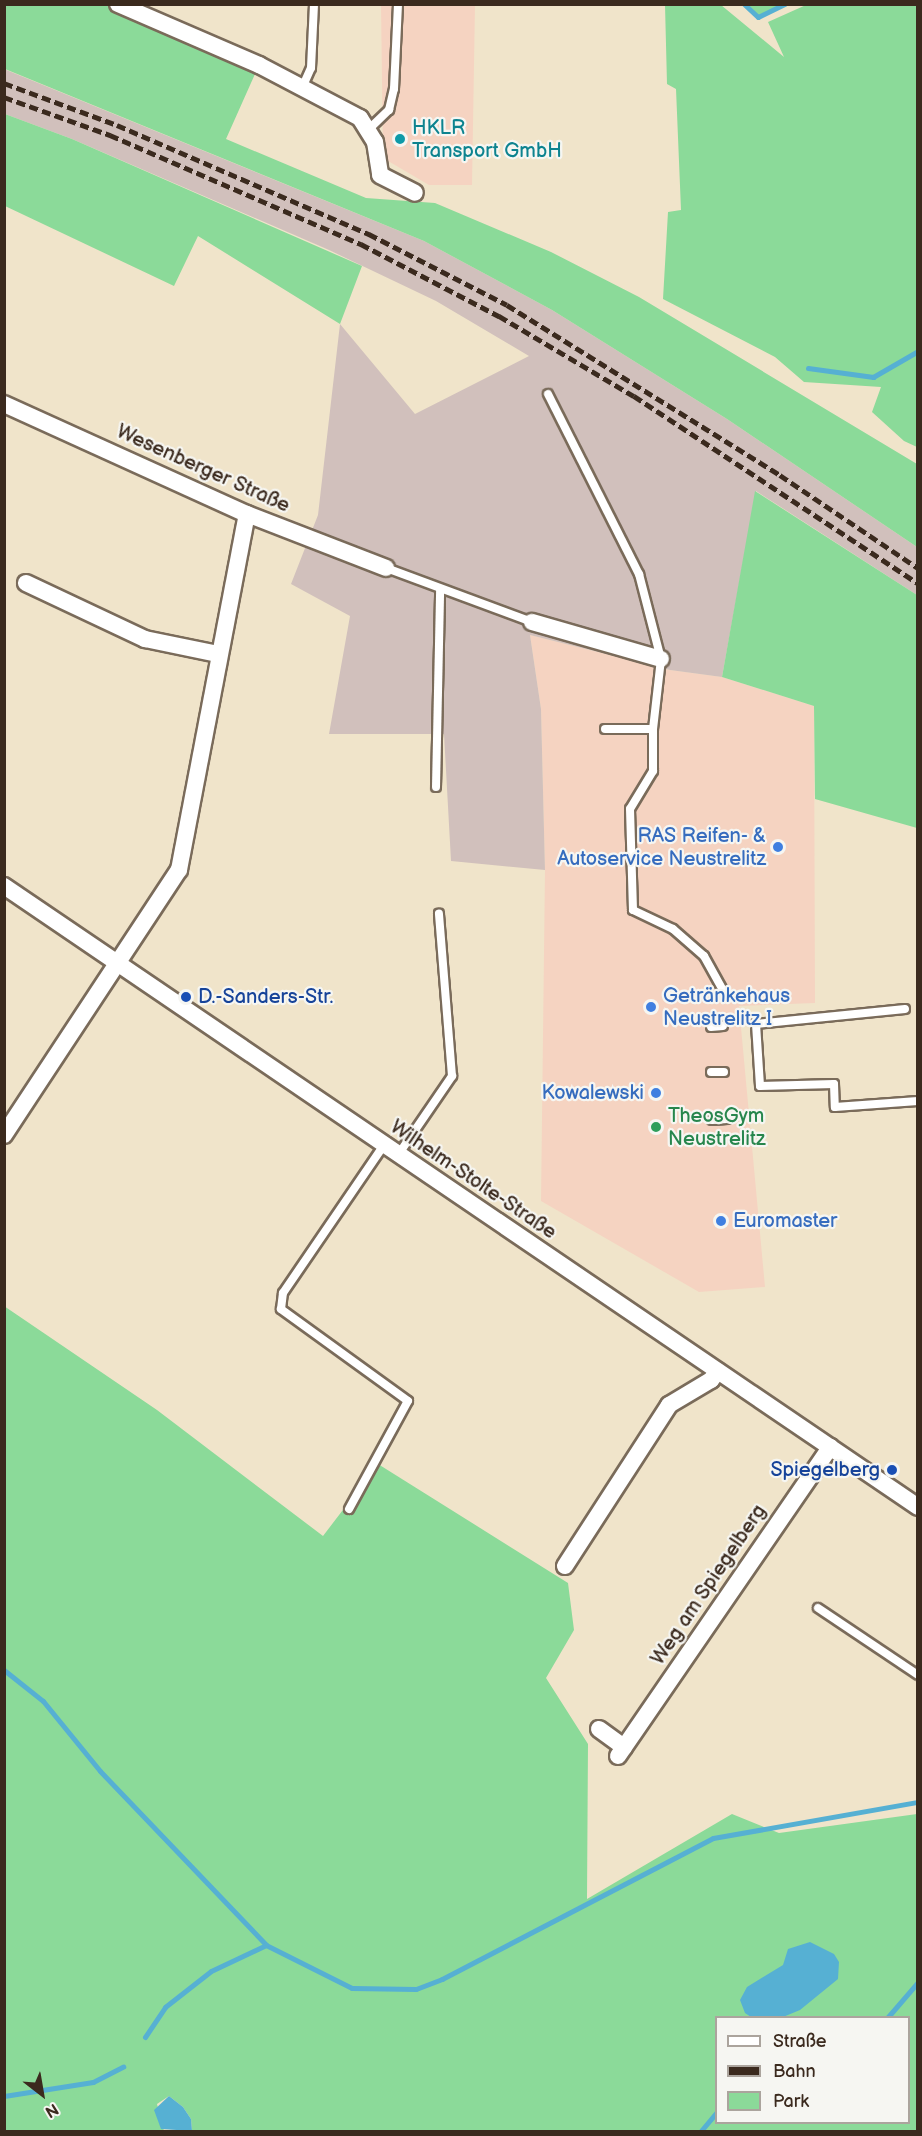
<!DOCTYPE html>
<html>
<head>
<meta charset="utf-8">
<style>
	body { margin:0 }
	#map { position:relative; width:922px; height:2136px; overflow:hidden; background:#f0e4ca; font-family:"Balsamiq Sans",sans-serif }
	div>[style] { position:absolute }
	.built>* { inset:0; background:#f5d3c1 }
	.industrial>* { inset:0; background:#d1c0bc }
	.green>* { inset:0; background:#8bda99 }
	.water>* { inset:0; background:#56b0d3 }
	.stream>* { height:5px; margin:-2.5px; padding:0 2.5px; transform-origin:2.5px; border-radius:2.5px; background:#56b0d3 }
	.roads { filter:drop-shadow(2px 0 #7a6b5a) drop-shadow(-2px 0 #7a6b5a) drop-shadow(0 2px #7a6b5a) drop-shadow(0 -2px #7a6b5a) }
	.lane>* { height:8px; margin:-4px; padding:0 4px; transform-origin:4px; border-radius:4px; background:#fff }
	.street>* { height:16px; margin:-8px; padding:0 8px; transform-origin:8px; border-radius:8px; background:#fff }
	.rail>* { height:4.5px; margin-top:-2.25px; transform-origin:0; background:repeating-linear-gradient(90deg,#3b2a1e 0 9px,transparent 0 13.5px) }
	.dots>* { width:16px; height:16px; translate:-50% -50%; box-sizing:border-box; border:3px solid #f6f6f2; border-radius:50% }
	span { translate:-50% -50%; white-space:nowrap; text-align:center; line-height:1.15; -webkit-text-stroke:4.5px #f6f6f2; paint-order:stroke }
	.culture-label { font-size:20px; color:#0d838f }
	.left { translate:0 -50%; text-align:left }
	.street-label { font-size:20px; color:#3b2a1e }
	.shop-label { font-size:20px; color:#366cbe }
	.right { translate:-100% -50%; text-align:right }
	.transit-label { font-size:20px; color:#164399 }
	.leisure-label { font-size:20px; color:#27864d }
	.frame { position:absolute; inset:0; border:6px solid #3b2a1e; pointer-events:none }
	.legend { position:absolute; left:715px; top:2016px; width:195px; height:108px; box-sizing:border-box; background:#f6f6f2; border:2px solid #aba49d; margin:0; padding:8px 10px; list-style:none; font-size:18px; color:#3b2a1e }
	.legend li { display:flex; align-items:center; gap:12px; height:30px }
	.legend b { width:30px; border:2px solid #aba49d }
	.north { position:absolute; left:12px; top:2064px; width:60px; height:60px; -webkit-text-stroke:4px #f6f6f2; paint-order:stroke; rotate:149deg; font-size:16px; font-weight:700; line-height:24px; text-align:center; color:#3b2a1e }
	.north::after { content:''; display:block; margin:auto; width:21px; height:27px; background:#3b2a1e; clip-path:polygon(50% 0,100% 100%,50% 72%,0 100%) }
</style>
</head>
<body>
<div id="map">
	<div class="built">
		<div style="clip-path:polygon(381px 5px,475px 5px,472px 185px,429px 185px,383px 158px)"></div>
		<div style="clip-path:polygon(530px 635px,670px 670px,722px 677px,814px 706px,815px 1003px,739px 1006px,765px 1287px,699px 1292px,541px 1201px,545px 870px,541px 709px)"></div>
	</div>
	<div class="industrial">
		<div style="clip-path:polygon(4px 69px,424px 241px,552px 310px,727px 419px,917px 547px,917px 595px,756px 491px,722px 677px,670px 670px,530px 635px,541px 709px,545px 870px,451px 861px,444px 734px,329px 734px,350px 616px,291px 584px,318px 515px,340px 324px,415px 414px,529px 356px,436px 301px,329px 250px,72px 139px,5px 114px)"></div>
	</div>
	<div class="green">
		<div style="clip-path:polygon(4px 5px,118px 5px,259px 65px,226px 139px,366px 198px,435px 203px,551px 252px,639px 297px,917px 464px,917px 547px,727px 419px,552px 310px,424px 241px,5px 69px)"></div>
		<div style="clip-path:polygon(665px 5px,721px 5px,784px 57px,768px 22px,806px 5px,917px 5px,917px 447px,904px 441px,872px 412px,881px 387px,804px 382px,775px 357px,663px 299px,668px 212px,681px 210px,676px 89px,667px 84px)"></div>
		<div style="clip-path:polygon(744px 5px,785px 5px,758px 17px)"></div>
		<div style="clip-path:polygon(5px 114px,72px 139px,362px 266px,340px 324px,198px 236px,174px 286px,5px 206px)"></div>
		<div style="clip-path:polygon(755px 491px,917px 595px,917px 828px,815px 799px,814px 706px,722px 677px)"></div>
		<div style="clip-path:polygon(evenodd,4px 1306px,157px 1410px,323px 1536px,378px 1464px,568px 1583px,574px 1630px,546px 1678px,588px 1744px,587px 1899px,732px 1814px,779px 1833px,917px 1814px,917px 2131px,192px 2132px,191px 2119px,183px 2107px,169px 2096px,157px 2104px,164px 2131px,5px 2131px,4px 1306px,716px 2018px,908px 2018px,908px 2122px,716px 2122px,716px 2018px)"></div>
	</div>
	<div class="water">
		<div style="clip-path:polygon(810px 1942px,834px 1954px,839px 1962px,838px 1979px,800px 2010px,783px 2017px,751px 2017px,745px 2013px,740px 2000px,747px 1987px,783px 1965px,788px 1949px)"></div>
		<div style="clip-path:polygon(169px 2096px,183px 2107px,191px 2119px,192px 2131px,161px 2129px,154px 2110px)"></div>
	</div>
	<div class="stream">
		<div style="left:744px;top:4px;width:19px;rotate:43deg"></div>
		<div style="left:758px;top:17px;width:30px;rotate:-26deg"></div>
		<div style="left:808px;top:368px;width:66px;rotate:7.9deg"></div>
		<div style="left:873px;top:377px;width:52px;rotate:-30deg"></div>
		<div style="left:4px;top:1670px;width:50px;rotate:38.5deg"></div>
		<div style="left:43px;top:1701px;width:90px;rotate:50.8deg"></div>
		<div style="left:100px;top:1771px;width:240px;rotate:46.3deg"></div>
		<div style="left:266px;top:1945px;width:96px;rotate:26.6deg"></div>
		<div style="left:352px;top:1988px;width:64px;rotate:0.9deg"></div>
		<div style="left:416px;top:1989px;width:28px;rotate:-21deg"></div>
		<div style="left:442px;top:1979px;width:305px;rotate:-27.5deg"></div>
		<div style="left:713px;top:1838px;width:208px;rotate:-10deg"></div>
		<div style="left:887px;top:2018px;width:48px;rotate:-49.3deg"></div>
		<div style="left:145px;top:2037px;width:36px;rotate:-56deg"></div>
		<div style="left:165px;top:2007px;width:58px;rotate:-38deg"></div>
		<div style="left:211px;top:1971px;width:61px;rotate:-25.3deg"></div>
		<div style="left:4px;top:2096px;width:90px;rotate:-8.9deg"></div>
		<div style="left:93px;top:2082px;width:34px;rotate:-27deg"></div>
		<div style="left:700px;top:2132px;width:25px;rotate:-50deg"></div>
	</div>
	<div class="roads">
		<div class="lane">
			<div style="left:302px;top:88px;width:22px;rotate:-66deg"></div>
			<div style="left:311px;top:68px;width:64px;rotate:-87.3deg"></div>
			<div style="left:369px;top:129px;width:28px;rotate:-44deg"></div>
			<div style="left:389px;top:110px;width:22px;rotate:-77deg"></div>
			<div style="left:394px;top:89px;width:85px;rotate:-87.3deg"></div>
			<div style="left:548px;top:394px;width:202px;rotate:63.2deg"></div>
			<div style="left:639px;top:574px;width:88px;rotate:75.5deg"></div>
			<div style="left:661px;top:659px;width:70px;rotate:96.5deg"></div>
			<div style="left:653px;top:729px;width:42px;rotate:90deg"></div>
			<div style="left:653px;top:771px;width:44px;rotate:121.2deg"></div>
			<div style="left:630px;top:809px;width:101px;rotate:88.3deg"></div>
			<div style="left:633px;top:910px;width:44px;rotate:25.4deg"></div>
			<div style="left:673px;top:929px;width:41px;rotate:41.1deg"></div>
			<div style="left:704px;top:956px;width:37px;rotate:61deg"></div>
			<div style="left:386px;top:568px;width:156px;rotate:20.3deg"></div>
			<div style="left:605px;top:729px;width:48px"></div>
			<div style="left:436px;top:787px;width:198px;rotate:-88.8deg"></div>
			<div style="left:905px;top:1009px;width:150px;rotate:174.3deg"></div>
			<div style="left:756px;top:1024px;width:62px;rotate:86.3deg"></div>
			<div style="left:760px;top:1086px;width:74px;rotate:-1.5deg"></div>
			<div style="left:834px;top:1084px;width:23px;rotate:88deg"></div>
			<div style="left:835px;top:1107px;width:83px;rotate:-4.1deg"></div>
			<div style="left:711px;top:1027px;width:12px;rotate:-5deg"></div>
			<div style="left:711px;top:1072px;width:13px"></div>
			<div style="left:712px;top:1120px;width:15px;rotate:-4deg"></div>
			<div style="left:398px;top:1155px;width:96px;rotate:-55.6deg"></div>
			<div style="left:452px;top:1076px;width:163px;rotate:-94.6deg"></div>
			<div style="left:349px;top:1509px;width:123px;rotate:-61.4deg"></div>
			<div style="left:408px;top:1401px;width:157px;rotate:-144.1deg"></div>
			<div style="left:281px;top:1309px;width:16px;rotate:-83deg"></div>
			<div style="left:283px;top:1293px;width:179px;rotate:-55.7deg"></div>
			<div style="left:818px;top:1608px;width:120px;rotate:33.8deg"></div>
		</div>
		<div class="street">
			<div style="left:118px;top:4px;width:154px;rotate:23.4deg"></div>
			<div style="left:259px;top:65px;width:114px;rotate:27.7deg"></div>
			<div style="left:360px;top:118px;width:28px;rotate:58deg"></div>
			<div style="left:375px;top:142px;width:33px;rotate:81deg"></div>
			<div style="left:380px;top:175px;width:39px;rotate:27deg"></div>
			<div style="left:4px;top:404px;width:267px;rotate:24.4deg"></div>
			<div style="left:247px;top:514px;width:149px;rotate:21.2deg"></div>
			<div style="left:26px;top:583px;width:132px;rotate:25.2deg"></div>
			<div style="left:145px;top:639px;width:75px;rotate:11.6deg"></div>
			<div style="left:532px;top:622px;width:134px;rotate:16deg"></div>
			<div style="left:4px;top:886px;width:1105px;rotate:34.19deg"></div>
			<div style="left:4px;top:1135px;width:318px;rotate:-56.6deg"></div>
			<div style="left:179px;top:870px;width:362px;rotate:-79.2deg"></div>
			<div style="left:565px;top:1566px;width:192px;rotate:-57.1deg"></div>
			<div style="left:669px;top:1405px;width:49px;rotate:-30.8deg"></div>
			<div style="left:711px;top:1380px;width:11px;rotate:-52deg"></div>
			<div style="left:599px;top:1729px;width:31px;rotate:36deg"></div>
			<div style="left:618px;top:1756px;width:375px;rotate:-55.5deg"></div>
		</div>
	</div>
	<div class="rail">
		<div style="left:4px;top:83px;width:121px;rotate:20.4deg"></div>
		<div style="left:117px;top:125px;width:275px;rotate:23.4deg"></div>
		<div style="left:369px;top:234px;width:155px;rotate:27.2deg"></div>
		<div style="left:507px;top:305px;width:322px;rotate:31.9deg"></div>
		<div style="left:780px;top:475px;width:166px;rotate:34deg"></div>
		<div style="left:4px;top:97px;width:113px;rotate:19.7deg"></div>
		<div style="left:110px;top:135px;width:274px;rotate:23.5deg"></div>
		<div style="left:361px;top:244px;width:156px;rotate:27.6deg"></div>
		<div style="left:499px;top:316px;width:157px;rotate:30.7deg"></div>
		<div style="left:634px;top:396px;width:340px;rotate:33.4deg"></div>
	</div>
	<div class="dots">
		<div style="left:400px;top:139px;background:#0f9aa8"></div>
		<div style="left:778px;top:847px;background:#3f7fe0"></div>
		<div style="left:186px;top:997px;background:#1a4fb4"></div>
		<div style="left:651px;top:1007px;background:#3f7fe0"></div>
		<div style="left:656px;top:1093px;background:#3f7fe0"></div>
		<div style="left:656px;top:1127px;background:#2e9e5b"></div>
		<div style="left:721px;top:1221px;background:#3f7fe0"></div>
		<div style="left:892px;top:1470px;background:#1a4fb4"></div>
	</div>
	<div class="culture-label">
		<span class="left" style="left:412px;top:140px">HKLR<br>Transport GmbH</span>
	</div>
	<div class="street-label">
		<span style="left:203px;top:469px;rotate:24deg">Wesenberger Straße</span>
		<span style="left:473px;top:1180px;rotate:34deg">Wilhelm-Stolte-Straße</span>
		<span style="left:709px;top:1585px;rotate:-56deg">Weg am Spiegelberg</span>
	</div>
	<div class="shop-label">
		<span class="right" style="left:766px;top:848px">RAS Reifen- &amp;<br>Autoservice Neustrelitz</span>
		<span class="left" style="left:663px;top:1008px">Getränkehaus<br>Neustrelitz I</span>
		<span class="right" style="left:644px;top:1093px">Kowalewski</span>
		<span class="left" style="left:733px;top:1221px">Euromaster</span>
	</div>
	<div class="transit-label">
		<span class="left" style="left:198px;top:997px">D.-Sanders-Str.</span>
		<span class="right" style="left:880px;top:1470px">Spiegelberg</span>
	</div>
	<div class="leisure-label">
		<span class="left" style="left:668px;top:1128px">TheosGym<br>Neustrelitz</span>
	</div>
	<div class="frame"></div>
	<ul class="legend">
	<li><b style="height:8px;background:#fff"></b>Straße</li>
	<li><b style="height:8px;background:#3b2a1e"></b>Bahn</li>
	<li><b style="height:16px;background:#8bda99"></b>Park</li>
	</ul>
	<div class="north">N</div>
</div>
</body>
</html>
